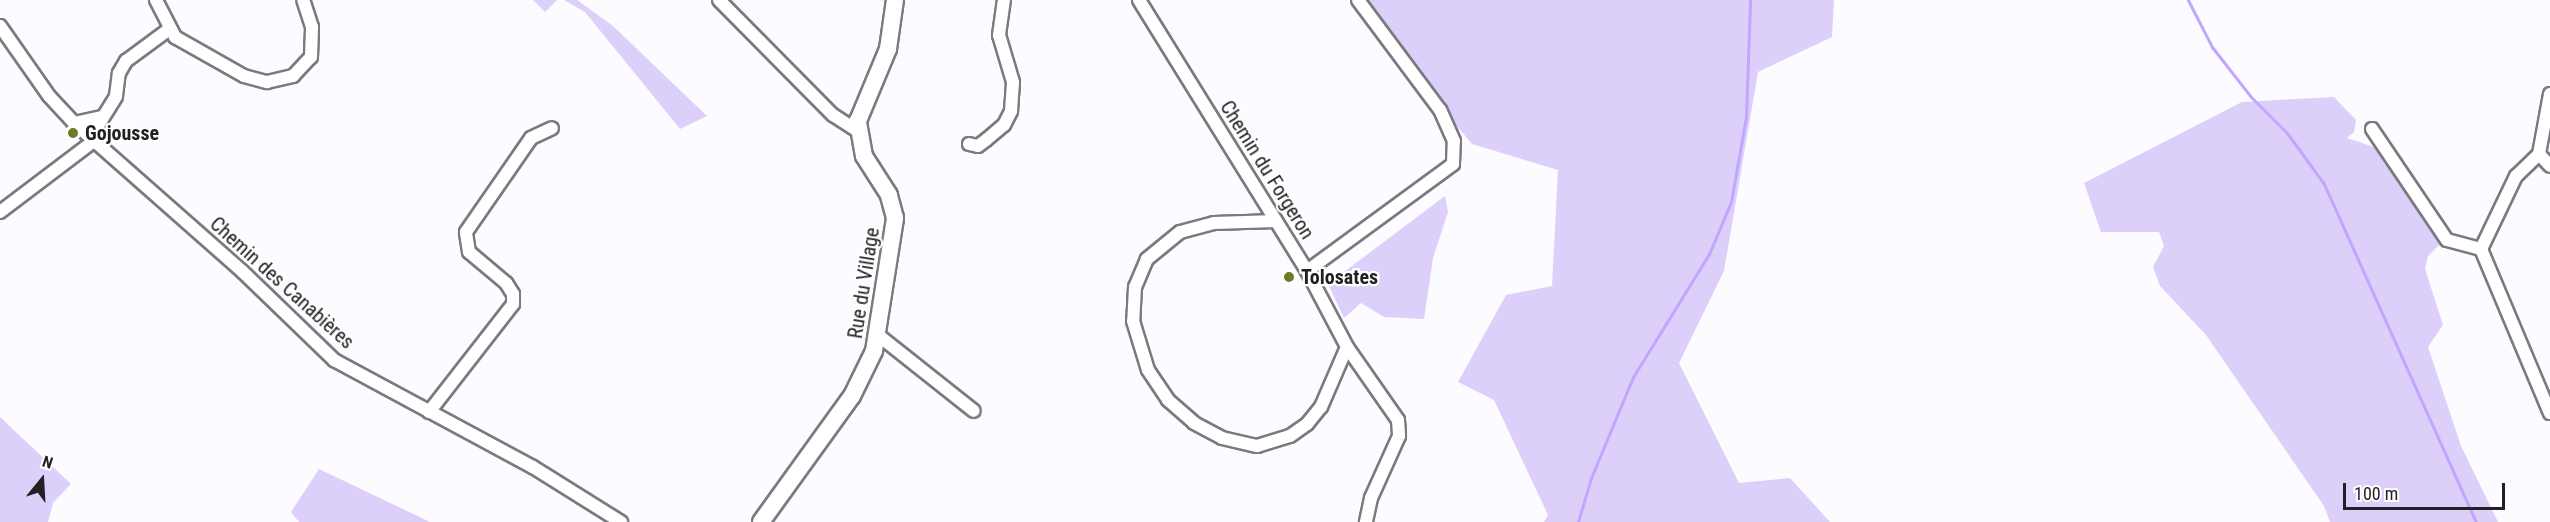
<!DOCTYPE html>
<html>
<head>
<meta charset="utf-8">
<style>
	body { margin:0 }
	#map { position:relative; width:2550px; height:522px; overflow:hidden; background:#fcfbff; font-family:"Roboto Condensed",sans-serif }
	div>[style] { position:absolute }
	.green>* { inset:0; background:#dcd0fb }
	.stream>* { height:3px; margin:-1.5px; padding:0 1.5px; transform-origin:1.5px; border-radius:1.5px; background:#c2a5ff }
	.roads { filter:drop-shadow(2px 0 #7b7981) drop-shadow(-2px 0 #7b7981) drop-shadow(0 2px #7b7981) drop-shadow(0 -2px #7b7981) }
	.minor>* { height:12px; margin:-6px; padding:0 6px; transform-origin:6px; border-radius:6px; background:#fff }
	.tertiary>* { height:16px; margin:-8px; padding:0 8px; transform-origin:8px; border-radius:8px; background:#fff }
	.dots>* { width:16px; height:16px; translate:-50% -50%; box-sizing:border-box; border:3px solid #fff; border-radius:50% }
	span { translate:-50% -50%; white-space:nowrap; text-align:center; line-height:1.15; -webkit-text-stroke:4.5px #fff; paint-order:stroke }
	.poi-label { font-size:20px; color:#212023; font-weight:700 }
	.left { translate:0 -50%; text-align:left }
	.street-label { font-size:20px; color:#212023 }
	.north { position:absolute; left:12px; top:450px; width:60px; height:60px; -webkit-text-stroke:4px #fff; paint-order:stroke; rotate:18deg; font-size:16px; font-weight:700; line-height:24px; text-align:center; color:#212023 }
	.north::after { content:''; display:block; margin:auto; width:21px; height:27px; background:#212023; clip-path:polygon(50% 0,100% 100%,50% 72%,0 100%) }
	.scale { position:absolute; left:2343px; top:483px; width:162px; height:27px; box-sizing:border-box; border:3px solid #212023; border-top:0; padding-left:8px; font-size:18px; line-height:21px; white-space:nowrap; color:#212023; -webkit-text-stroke:4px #fff; paint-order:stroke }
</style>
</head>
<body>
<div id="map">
	<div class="green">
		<div style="clip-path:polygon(533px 0,557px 0,545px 12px)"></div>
		<div style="clip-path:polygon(564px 0,577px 0,613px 26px,707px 116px,680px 129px,585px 12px)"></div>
		<div style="clip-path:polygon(1352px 0,1834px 0,1832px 37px,1758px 72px,1724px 271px,1679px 363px,1739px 483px,1790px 478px,1830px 522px,1544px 522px,1548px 515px,1494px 400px,1458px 382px,1506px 295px,1552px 286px,1558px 170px,1472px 144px)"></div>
		<div style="clip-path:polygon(2334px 97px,2356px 120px,2354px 132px,2347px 138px,2383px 150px,2440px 244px,2428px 256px,2425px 269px,2443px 325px,2428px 347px,2461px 446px,2498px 522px,2330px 522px,2324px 506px,2206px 335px,2160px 286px,2153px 267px,2164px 246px,2159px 232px,2101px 232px,2084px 183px,2242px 102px)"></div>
		<div style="clip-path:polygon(1445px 196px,1448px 212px,1433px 258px,1424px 319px,1384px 317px,1361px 303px,1344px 318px,1328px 284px)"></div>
		<div style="clip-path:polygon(0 417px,71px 484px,53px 503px,48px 522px,0 522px)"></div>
		<div style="clip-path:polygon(319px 469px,430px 522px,299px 522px,291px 512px)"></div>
	</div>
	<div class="stream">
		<div style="left:2188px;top:0;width:53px;rotate:62.9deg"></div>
		<div style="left:2212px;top:47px;width:63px;rotate:52deg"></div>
		<div style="left:2251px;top:97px;width:51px;rotate:45deg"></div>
		<div style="left:2287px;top:133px;width:63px;rotate:54deg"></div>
		<div style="left:2324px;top:184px;width:371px;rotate:65.8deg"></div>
		<div style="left:1578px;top:522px;width:46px;rotate:-73.5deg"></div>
		<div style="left:1591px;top:478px;width:109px;rotate:-67.4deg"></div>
		<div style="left:1633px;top:377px;width:145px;rotate:-58.3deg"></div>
		<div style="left:1709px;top:254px;width:56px;rotate:-67.1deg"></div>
		<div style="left:1731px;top:202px;width:86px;rotate:-80deg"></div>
		<div style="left:1746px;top:117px;width:117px;rotate:-88deg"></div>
	</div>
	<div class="roads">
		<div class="minor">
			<div style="left:156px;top:0;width:42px;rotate:62.8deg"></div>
			<div style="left:175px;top:37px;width:79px;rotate:29.5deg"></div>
			<div style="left:244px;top:76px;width:24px;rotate:15deg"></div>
			<div style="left:267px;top:82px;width:27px;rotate:-13deg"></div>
			<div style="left:293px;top:76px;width:26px;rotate:-47deg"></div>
			<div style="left:311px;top:57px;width:30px;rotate:-88deg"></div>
			<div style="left:312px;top:27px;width:28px;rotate:-108deg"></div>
			<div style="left:719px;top:0;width:162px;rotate:45.3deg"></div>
			<div style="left:833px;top:115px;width:30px;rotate:33deg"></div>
			<div style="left:1139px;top:0;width:319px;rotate:58.2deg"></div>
			<div style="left:1307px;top:271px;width:86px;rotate:62.2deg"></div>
			<div style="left:1347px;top:347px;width:89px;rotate:55.1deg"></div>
			<div style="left:1398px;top:420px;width:16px;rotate:86deg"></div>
			<div style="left:1399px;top:436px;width:68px;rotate:114.3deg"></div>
			<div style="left:1371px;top:498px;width:25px;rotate:102deg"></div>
			<div style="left:0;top:26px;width:85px;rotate:55deg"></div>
			<div style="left:49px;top:96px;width:37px;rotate:47deg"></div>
			<div style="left:74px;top:123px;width:225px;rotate:41.4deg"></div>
			<div style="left:243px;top:272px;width:127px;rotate:44deg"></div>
			<div style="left:334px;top:360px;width:226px;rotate:28.3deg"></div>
			<div style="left:533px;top:467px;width:104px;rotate:32deg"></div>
			<div style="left:74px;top:123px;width:29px;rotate:-12deg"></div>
			<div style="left:2372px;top:129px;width:134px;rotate:56deg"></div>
			<div style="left:2447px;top:240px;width:35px;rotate:15deg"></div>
			<div style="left:94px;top:141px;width:14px;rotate:-78deg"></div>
			<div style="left:97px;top:127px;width:36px;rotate:-58deg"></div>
			<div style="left:116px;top:96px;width:23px;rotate:-83deg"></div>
			<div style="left:119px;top:73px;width:14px;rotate:-60deg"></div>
			<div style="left:126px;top:61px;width:52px;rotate:-36.4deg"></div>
			<div style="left:969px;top:144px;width:9px;rotate:13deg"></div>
			<div style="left:978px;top:146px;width:10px;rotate:-37deg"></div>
			<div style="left:986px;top:140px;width:23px;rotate:-40deg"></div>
			<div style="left:1004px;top:125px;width:16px;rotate:-63deg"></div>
			<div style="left:1011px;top:111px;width:29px;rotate:-86deg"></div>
			<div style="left:1013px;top:82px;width:49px;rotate:-106.6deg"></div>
			<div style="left:999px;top:35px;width:35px;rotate:-82deg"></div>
			<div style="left:2539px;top:154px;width:32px;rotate:136deg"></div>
			<div style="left:2516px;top:176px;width:81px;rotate:115.6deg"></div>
			<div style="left:2481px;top:249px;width:178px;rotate:67.2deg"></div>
			<div style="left:2539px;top:154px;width:61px;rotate:-79.6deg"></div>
			<div style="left:2539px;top:154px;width:16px;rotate:47deg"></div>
			<div style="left:0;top:212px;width:118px;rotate:-37.1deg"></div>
			<div style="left:1276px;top:221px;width:62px;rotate:178.2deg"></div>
			<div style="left:1214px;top:223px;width:35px;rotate:165deg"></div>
			<div style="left:1180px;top:232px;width:43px;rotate:140.7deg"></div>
			<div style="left:1147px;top:259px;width:30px;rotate:113deg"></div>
			<div style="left:1135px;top:287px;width:34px;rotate:93deg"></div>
			<div style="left:1133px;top:321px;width:51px;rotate:73deg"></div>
			<div style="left:1148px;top:370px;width:36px;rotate:56deg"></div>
			<div style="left:1168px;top:400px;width:35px;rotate:41deg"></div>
			<div style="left:1194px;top:423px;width:32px;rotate:28deg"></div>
			<div style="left:1222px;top:438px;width:36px;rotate:13deg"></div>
			<div style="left:1257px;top:446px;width:34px;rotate:-17deg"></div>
			<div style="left:1290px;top:436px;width:21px;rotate:-35deg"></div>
			<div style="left:1307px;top:424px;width:22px;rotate:-51deg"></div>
			<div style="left:1321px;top:407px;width:65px;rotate:-66.6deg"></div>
			<div style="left:1307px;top:271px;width:181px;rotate:-36.2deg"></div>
			<div style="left:1453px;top:164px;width:23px;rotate:-88deg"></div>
			<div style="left:1454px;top:141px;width:34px;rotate:-114deg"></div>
			<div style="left:1440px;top:110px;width:137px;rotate:-126.7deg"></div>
			<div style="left:878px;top:335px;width:122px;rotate:38.4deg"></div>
			<div style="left:429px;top:412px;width:137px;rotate:-52.1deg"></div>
			<div style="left:513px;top:304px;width:10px;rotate:-90deg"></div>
			<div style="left:513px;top:294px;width:13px;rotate:-122deg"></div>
			<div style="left:506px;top:283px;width:48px;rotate:-140deg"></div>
			<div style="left:469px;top:252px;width:20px;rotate:-99deg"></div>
			<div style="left:466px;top:232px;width:114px;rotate:-55.3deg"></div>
			<div style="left:531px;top:138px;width:23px;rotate:-25deg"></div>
		</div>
		<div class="tertiary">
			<div style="left:761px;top:522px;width:155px;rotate:-54.2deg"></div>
			<div style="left:852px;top:396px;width:50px;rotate:-63.9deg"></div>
			<div style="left:874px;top:351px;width:135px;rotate:-81deg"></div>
			<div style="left:895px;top:218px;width:24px;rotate:-105deg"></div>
			<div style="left:889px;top:195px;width:46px;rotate:-122.7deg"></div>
			<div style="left:864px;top:156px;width:36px;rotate:-100deg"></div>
			<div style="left:858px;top:121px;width:78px;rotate:-67.4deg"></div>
			<div style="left:888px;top:49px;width:49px;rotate:-81.9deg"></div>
		</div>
	</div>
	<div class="dots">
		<div style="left:73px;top:133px;background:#6d7b28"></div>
		<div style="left:1289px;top:277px;background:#6d7b28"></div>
	</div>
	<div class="poi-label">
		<span class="left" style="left:85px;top:133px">Gojousse</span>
		<span class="left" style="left:1301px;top:277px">Tolosates</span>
	</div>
	<div class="street-label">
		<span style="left:1267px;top:170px;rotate:58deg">Chemin du Forgeron</span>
		<span style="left:282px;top:283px;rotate:42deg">Chemin des Canabières</span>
		<span style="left:864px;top:283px;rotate:-81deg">Rue du Village</span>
	</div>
	<div class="north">N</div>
	<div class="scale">100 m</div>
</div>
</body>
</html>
